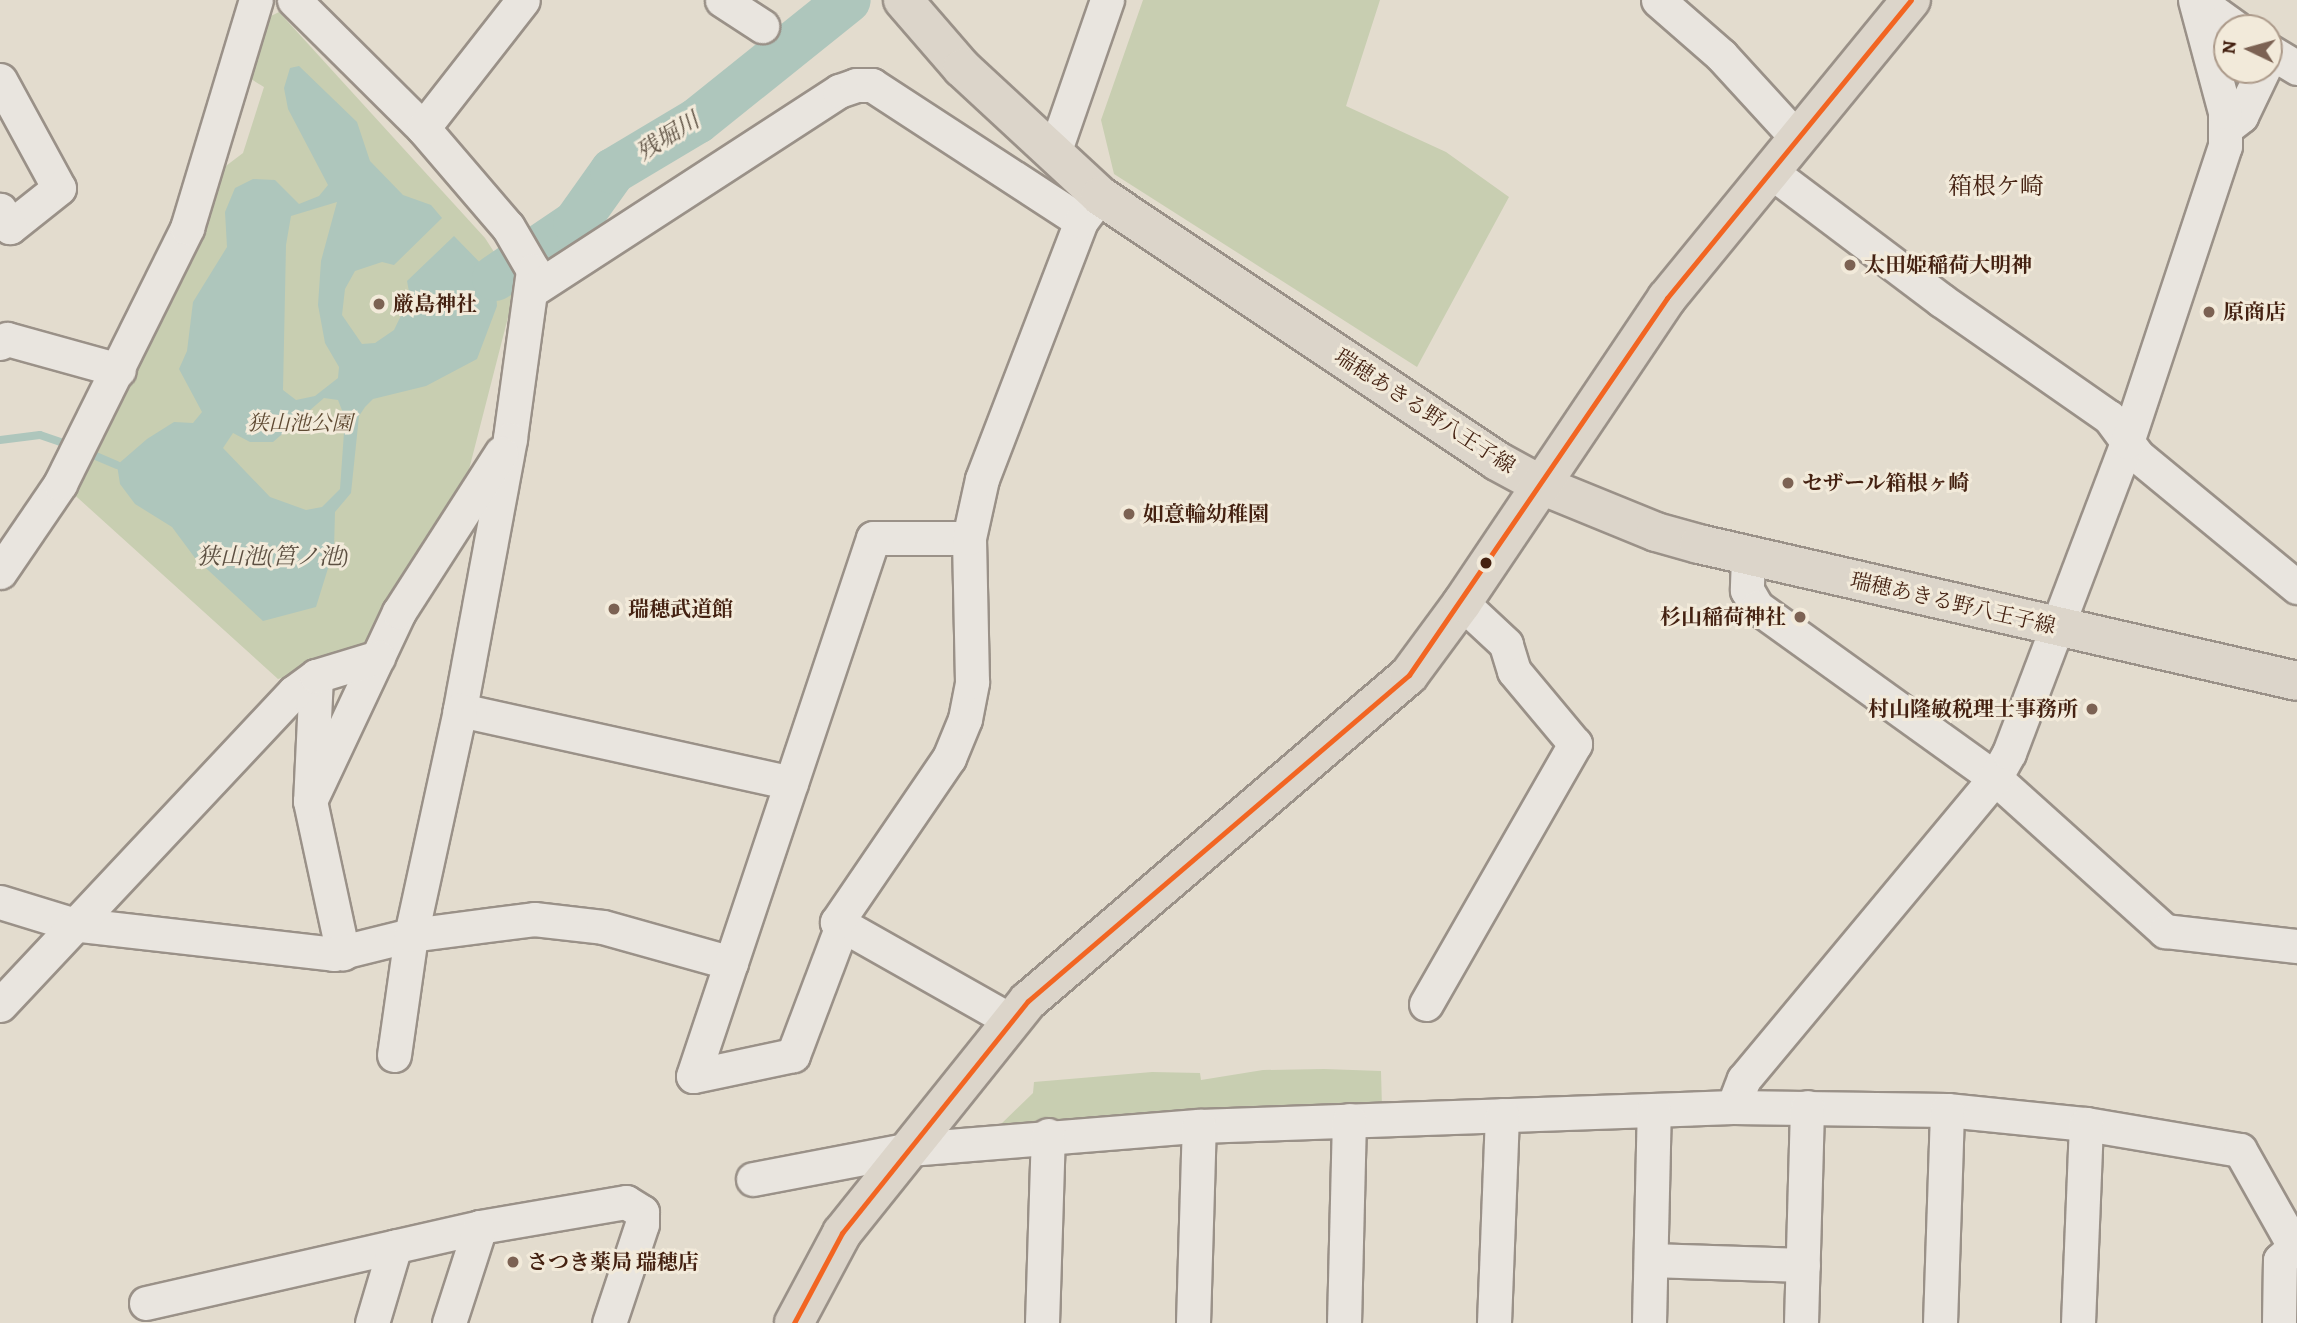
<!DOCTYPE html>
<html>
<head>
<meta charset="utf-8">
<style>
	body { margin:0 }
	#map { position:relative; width:2297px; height:1323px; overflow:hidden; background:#e3dcce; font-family:Alegreya,"Noto Serif JP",serif }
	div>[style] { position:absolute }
	.green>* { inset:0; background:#c8ceb1 }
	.water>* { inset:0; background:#aec6bc }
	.stream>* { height:8px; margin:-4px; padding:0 4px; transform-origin:4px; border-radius:4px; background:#aec6bc }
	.river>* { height:46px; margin:-23px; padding:0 23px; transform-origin:23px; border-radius:23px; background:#aec6bc }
	.roads { filter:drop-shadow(2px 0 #9a9188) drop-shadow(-2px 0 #9a9188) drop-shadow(0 2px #9a9188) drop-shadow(0 -2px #9a9188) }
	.minor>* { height:33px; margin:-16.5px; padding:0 16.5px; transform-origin:16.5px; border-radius:16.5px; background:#e9e5df }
	.major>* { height:38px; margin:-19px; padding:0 19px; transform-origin:19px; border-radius:19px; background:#dcd5ca }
	.bus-1>* { height:5px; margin:-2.5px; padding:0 2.5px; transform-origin:2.5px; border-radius:2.5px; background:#f26522 }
	.dots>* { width:19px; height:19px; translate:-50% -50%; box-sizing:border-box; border:4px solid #f2eada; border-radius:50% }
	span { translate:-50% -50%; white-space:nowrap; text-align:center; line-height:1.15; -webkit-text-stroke:6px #f2eada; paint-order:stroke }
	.poi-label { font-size:21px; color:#442111; font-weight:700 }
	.left { translate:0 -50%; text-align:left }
	.right { translate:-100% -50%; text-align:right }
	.street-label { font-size:21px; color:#442111 }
	.park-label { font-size:21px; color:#5f4a33; font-style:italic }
	.water-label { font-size:23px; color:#5d5042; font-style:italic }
	.quarter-label { font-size:24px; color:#442111 }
	.north { position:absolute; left:2213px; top:14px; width:70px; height:70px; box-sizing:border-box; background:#f2eada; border:2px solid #ac9a8a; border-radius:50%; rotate:275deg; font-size:19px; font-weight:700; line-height:28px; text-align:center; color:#442111 }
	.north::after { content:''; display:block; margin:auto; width:24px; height:32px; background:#7c6253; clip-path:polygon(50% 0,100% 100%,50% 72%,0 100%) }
</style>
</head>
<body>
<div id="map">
	<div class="green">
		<div style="clip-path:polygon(1143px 0,1380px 0,1346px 106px,1446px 152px,1509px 197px,1417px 367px,1114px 174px,1101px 120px)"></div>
		<div style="clip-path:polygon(279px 12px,485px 238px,516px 286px,463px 493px,363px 654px,278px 679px,68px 489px,114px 417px,214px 175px,243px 153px,264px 87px,246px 76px,259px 22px)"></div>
		<div style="clip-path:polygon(1324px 1069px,1381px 1071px,1382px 1108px,999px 1126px,1033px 1093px,1034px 1082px,1152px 1072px,1200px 1073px,1201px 1080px,1263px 1070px)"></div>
	</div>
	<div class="water">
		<div style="clip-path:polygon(evenodd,299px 66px,357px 122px,370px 161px,403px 195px,431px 205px,442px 218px,394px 265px,382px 262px,355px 271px,345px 289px,342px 315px,362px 344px,375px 343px,394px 330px,410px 297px,407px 281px,454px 236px,495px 278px,497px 306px,477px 359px,426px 386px,373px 399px,365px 407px,359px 416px,351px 493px,335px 512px,334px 549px,316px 607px,263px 621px,195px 558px,172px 527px,135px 504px,120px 484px,117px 465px,147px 439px,174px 422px,193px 423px,202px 412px,179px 369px,187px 351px,193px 302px,227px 247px,225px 212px,235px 188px,253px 179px,275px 180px,299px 204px,319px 196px,328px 185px,288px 109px,284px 88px,290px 68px,299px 66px,337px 202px,321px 261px,318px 305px,325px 343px,339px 367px,338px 378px,315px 396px,296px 400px,283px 390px,286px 245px,291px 216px,337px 202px,299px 66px,324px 398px,338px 400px,345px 418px,340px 489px,322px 507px,306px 510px,270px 497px,223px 448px,233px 433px,250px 442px,273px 442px,324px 398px)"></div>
	</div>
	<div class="stream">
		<div style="left:0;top:440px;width:40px;rotate:-7.1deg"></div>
		<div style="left:40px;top:435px;width:34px;rotate:19deg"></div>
		<div style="left:84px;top:451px;width:36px;rotate:23deg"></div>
	</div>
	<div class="river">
		<div style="left:495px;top:278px;width:98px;rotate:-34.2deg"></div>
		<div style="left:576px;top:223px;width:64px;rotate:-54.6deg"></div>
		<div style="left:613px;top:171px;width:98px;rotate:-30.8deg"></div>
		<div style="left:697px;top:121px;width:193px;rotate:-38.7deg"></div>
	</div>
	<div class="roads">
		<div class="minor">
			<div style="left:294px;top:0;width:182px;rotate:44.8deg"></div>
			<div style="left:423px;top:128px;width:130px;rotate:49.4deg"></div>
			<div style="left:508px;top:227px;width:50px;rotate:59.8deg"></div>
			<div style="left:533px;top:270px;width:171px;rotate:97.8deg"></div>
			<div style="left:510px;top:439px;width:276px;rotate:100.5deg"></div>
			<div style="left:460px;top:710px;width:339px;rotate:12.4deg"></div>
			<div style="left:722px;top:0;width:48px;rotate:33deg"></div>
			<div style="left:1658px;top:0;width:84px;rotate:41.1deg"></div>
			<div style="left:1721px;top:55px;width:114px;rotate:47.5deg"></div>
			<div style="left:2197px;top:0;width:48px;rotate:35.7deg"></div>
			<div style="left:2269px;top:51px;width:33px;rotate:31deg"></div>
			<div style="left:0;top:80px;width:123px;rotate:61.4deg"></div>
			<div style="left:59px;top:188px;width:63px;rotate:141.5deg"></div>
			<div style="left:10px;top:227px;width:20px;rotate:-120deg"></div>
			<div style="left:2227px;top:127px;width:18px;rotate:-38deg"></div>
			<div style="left:2241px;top:116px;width:51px;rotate:-64.4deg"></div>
			<div style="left:423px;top:128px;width:162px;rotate:-52deg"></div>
			<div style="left:1054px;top:153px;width:162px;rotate:-70.9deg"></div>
			<div style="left:1770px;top:171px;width:214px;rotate:37deg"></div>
			<div style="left:1941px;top:300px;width:205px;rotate:34.9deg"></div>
			<div style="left:2109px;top:417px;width:49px;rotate:53.4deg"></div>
			<div style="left:2138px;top:456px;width:206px;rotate:39.5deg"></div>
			<div style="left:534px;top:289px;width:364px;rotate:-33deg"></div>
			<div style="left:839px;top:91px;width:18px;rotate:-19deg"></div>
			<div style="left:856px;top:85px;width:16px"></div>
			<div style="left:872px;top:85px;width:249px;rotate:33.1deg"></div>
			<div style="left:0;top:343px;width:8px;rotate:-30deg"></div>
			<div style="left:7px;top:339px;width:116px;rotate:15.5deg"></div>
			<div style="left:1748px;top:556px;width:34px;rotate:92deg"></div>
			<div style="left:1747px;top:590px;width:20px;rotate:60deg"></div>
			<div style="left:1757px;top:607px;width:293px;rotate:35.7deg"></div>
			<div style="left:1995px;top:778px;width:229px;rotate:42deg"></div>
			<div style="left:2165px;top:931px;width:133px;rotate:6.5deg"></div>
			<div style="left:0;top:572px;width:107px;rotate:-55.7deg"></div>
			<div style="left:60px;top:484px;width:286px;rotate:-63.6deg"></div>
			<div style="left:187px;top:228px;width:238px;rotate:-73.2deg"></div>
			<div style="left:316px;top:676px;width:125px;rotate:92.7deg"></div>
			<div style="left:310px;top:801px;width:156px;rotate:77.8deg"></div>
			<div style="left:310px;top:801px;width:209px;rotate:-64.8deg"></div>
			<div style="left:399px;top:612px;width:189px;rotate:-57.3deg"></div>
			<div style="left:0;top:902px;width:75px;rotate:17deg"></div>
			<div style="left:72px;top:924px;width:264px;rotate:6.5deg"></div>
			<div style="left:334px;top:954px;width:79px;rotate:-13.9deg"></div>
			<div style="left:411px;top:935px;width:124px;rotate:-7.4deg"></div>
			<div style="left:534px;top:919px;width:69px;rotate:6.6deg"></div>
			<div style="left:603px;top:927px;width:133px;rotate:15.7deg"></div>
			<div style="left:841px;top:928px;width:136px;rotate:110.7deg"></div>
			<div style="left:793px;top:1055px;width:102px;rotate:168.1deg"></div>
			<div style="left:693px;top:1076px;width:567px;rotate:-71.5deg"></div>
			<div style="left:873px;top:538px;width:96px"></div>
			<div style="left:1426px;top:1004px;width:300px;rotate:-60.2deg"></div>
			<div style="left:1575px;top:744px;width:95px;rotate:-129.9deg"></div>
			<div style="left:1514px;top:671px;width:28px;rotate:-107deg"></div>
			<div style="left:1506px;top:644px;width:60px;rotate:-137deg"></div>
			<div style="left:0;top:1005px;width:429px;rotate:-46.8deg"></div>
			<div style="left:294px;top:692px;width:27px;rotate:-36deg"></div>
			<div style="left:316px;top:676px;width:65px;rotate:-17deg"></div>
			<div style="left:1010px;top:1020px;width:199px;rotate:-150.5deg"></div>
			<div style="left:837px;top:922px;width:199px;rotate:-55.7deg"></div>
			<div style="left:949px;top:758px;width:42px;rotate:-67.7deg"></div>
			<div style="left:965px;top:719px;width:38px;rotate:-79deg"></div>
			<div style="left:972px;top:682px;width:144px;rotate:-91.2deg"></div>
			<div style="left:969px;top:538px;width:60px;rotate:-77.6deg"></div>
			<div style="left:982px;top:479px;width:276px;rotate:-69deg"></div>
			<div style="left:1081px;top:221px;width:31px;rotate:-53deg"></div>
			<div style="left:394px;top:1055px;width:121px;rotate:-81.9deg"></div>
			<div style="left:411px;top:935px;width:230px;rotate:-77.7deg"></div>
			<div style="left:1733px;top:1107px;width:30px;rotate:-69deg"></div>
			<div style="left:1744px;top:1079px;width:392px;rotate:-50.2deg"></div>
			<div style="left:1995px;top:778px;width:29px;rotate:-61deg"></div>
			<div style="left:2009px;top:753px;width:333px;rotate:-69.2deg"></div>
			<div style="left:2127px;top:442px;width:312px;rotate:-71.7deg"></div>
			<div style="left:2225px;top:146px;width:34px;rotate:-90deg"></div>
			<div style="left:2225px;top:112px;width:116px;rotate:-105deg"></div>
			<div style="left:753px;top:1179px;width:160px;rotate:-10.8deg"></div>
			<div style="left:910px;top:1149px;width:290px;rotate:-4.6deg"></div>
			<div style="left:1199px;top:1126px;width:534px;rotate:-2.04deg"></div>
			<div style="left:1733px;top:1107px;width:214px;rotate:0.8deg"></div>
			<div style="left:1947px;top:1110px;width:140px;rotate:5.8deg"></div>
			<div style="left:2086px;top:1124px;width:156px;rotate:9.6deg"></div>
			<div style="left:2240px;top:1150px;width:108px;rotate:60.6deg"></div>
			<div style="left:1651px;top:1260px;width:152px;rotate:1.9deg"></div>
			<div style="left:146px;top:1303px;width:343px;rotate:-12.8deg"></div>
			<div style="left:480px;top:1227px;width:148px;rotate:-9.7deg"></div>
			<div style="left:626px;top:1202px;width:19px;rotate:32deg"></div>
			<div style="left:642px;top:1212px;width:12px;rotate:90deg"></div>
			<div style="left:642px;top:1224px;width:104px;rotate:108.4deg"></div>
			<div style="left:372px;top:1323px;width:80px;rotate:-73.4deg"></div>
			<div style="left:449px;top:1323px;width:101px;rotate:-72.1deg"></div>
			<div style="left:1042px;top:1323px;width:188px;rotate:-88.2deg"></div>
			<div style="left:1193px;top:1323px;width:197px;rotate:-88.3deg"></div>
			<div style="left:1344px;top:1323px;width:203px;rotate:-88.6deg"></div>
			<div style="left:1494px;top:1323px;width:208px;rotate:-87.8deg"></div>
			<div style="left:1649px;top:1323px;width:213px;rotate:-88.7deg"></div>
			<div style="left:1801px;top:1323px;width:216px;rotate:-88.4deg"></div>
			<div style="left:1940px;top:1323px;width:213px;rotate:-88.1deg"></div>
			<div style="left:2078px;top:1323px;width:199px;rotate:-87.7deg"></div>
			<div style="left:2279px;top:1323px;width:63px;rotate:-89.1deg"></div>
			<div style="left:2280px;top:1260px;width:23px;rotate:-43deg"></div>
		</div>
		<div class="major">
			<div style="left:903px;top:0;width:90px;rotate:49.1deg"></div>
			<div style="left:962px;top:68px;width:188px;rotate:42.8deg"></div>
			<div style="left:1100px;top:196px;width:477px;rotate:33.7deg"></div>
			<div style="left:1497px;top:461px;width:50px;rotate:28.6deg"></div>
			<div style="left:1541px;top:485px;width:124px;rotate:22.2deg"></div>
			<div style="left:1656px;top:532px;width:45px;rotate:15.6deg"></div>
			<div style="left:1699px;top:544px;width:613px;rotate:12.9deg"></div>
			<div style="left:794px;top:1323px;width:102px;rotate:-61.9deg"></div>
			<div style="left:842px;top:1233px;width:297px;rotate:-51.3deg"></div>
			<div style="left:1028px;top:1001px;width:501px;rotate:-40.55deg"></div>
			<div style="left:1409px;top:675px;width:89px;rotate:-53.6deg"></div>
			<div style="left:1462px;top:603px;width:367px;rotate:-56.1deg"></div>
			<div style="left:1667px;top:298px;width:385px;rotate:-50.7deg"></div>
		</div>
	</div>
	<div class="bus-1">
		<div style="left:794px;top:1323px;width:102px;rotate:-61.9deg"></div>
		<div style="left:842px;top:1233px;width:297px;rotate:-51.3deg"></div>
		<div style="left:1028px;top:1001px;width:501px;rotate:-40.55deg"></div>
		<div style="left:1409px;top:675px;width:457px;rotate:-55.6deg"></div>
		<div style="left:1667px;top:298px;width:385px;rotate:-50.7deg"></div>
	</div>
	<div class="dots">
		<div style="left:1850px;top:265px;background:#7c6253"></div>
		<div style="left:379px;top:304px;background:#7c6253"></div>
		<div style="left:2209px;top:312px;background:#7c6253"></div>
		<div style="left:1788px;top:483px;background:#7c6253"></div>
		<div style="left:1129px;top:514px;background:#7c6253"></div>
		<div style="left:1486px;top:563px;background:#442111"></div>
		<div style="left:614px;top:609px;background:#7c6253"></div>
		<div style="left:1800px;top:617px;background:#7c6253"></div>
		<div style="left:2092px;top:709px;background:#7c6253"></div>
		<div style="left:513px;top:1262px;background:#7c6253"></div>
	</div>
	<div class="poi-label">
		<span class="left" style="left:1864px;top:265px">太田姫稲荷大明神</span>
		<span class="left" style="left:393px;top:304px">厳島神社</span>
		<span class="left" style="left:2223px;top:312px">原商店</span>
		<span class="left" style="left:1802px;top:483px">セザール箱根ヶ崎</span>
		<span class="left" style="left:1143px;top:514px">如意輪幼稚園</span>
		<span class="left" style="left:628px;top:609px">瑞穂武道館</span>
		<span class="right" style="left:1786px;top:617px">杉山稲荷神社</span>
		<span class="right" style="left:2078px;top:709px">村山隆敏税理士事務所</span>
		<span class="left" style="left:527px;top:1262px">さつき薬局 瑞穂店</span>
	</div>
	<div class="street-label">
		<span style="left:1425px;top:411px;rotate:33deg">瑞穂あきる野八王子線</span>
		<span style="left:1953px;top:603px;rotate:13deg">瑞穂あきる野八王子線</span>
	</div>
	<div class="park-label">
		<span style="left:300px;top:423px">狭山池公園</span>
	</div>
	<div class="water-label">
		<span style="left:668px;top:137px;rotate:-32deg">残堀川</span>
		<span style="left:273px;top:557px">狭山池(筥ノ池)</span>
	</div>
	<div class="quarter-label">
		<span style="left:1996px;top:187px">箱根ケ崎</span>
	</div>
	<div class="north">N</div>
</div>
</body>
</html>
